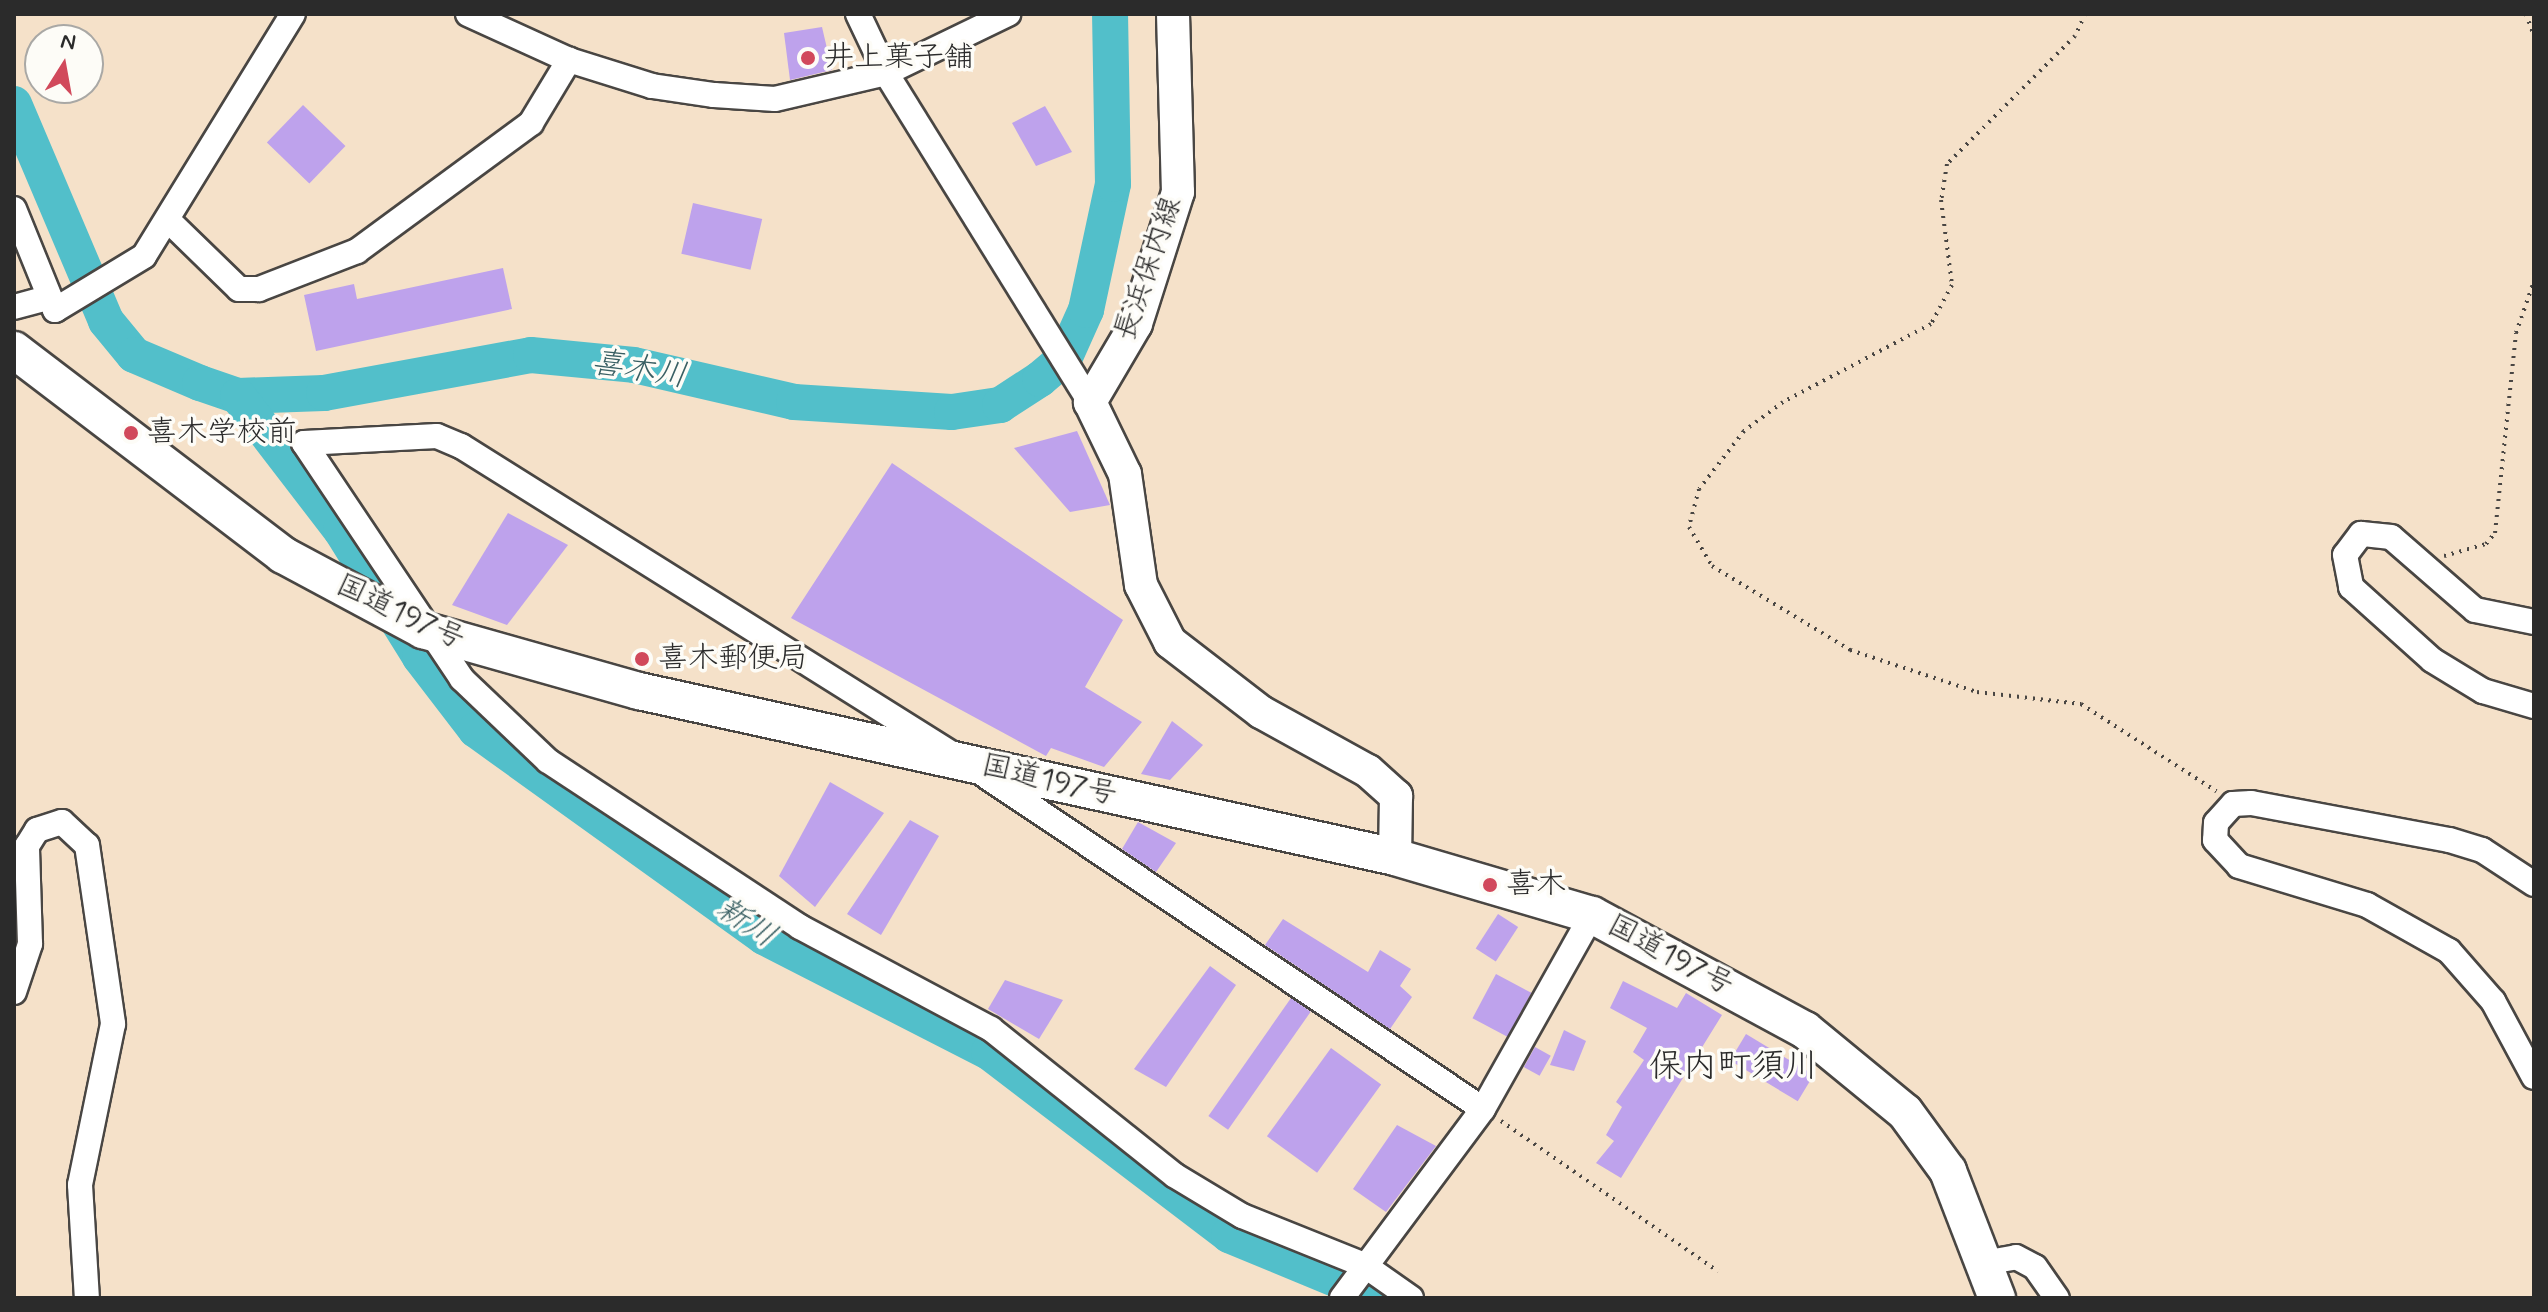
<!DOCTYPE html>
<html>
<head>
<meta charset="utf-8">
<style>
	body { margin:0 }
	#map { position:relative; width:2548px; height:1312px; overflow:hidden; background:#f5e1c9; font-family:Mynerve,"Klee One",sans-serif }
	div>[style] { position:absolute }
	.river>* { height:36px; margin:-18px; padding:0 18px; transform-origin:18px; border-radius:18px; background:#52bfca }
	.building>* { inset:0; background:#bea2ec; transform-origin:0 0 }
	.path>* { height:4px; margin-top:-2px; transform-origin:0; background:repeating-linear-gradient(90deg,#494643 0 2px,transparent 0 8px) }
	.roads { filter:drop-shadow(2px 0 #494643) drop-shadow(-2px 0 #494643) drop-shadow(0 2px #494643) drop-shadow(0 -2px #494643) }
	.minor>* { height:24px; margin:-12px; padding:0 12px; transform-origin:12px; border-radius:12px; background:#fff }
	.major>* { height:32px; margin:-16px; padding:0 16px; transform-origin:16px; border-radius:16px; background:#fff }
	.highway>* { height:36px; margin:-18px; padding:0 18px; transform-origin:18px; border-radius:18px; background:#fff }
	.dots>* { width:22px; height:22px; translate:-50% -50%; box-sizing:border-box; border:4px solid #fdfcf7; border-radius:50% }
	span { translate:-50% -50%; white-space:nowrap; text-align:center; line-height:1.15; -webkit-text-stroke:7px #fdfcf7; paint-order:stroke }
	.poi-label { font-size:30px; color:#2b2b2b }
	.left { translate:0 -50%; text-align:left }
	.street-label { font-size:30px; color:#2b2b2b }
	.water-label { font-size:32px; color:#395f63; font-style:italic }
	.quarter-label { font-size:34px; color:#2b2b2b }
	.frame { position:absolute; inset:0; border:16px solid #2b2b2b; pointer-events:none }
	.north { position:absolute; left:24px; top:24px; width:80px; height:80px; box-sizing:border-box; background:#fdfcf7; border:2px solid #a9a8a5; border-radius:50%; rotate:11deg; font-size:22px; font-weight:700; line-height:32px; text-align:center; color:#2b2b2b }
	.north::after { content:''; display:block; margin:auto; width:28px; height:36px; background:#d1495b; clip-path:polygon(50% 0,100% 100%,50% 72%,0 100%) }
</style>
</head>
<body>
<div id="map">
	<div class="river">
		<div style="left:14px;top:104px;width:236px;rotate:67deg"></div>
		<div style="left:106px;top:321px;width:44px;rotate:50.5deg"></div>
		<div style="left:134px;top:355px;width:72px;rotate:23deg"></div>
		<div style="left:200px;top:383px;width:40px;rotate:18.9deg"></div>
		<div style="left:238px;top:396px;width:86px;rotate:-2deg"></div>
		<div style="left:324px;top:393px;width:210px;rotate:-10.4deg"></div>
		<div style="left:531px;top:355px;width:103px;rotate:5.5deg"></div>
		<div style="left:634px;top:365px;width:164px;rotate:13deg"></div>
		<div style="left:794px;top:402px;width:158px;rotate:3.6deg"></div>
		<div style="left:952px;top:412px;width:49px;rotate:-8.3deg"></div>
		<div style="left:1000px;top:405px;width:48px;rotate:-33deg"></div>
		<div style="left:1040px;top:379px;width:31px;rotate:-40deg"></div>
		<div style="left:1064px;top:359px;width:54px;rotate:-65.8deg"></div>
		<div style="left:1086px;top:310px;width:129px;rotate:-77.9deg"></div>
		<div style="left:1113px;top:184px;width:170px;rotate:-91deg"></div>
		<div style="left:238px;top:396px;width:169px;rotate:52.5deg"></div>
		<div style="left:341px;top:530px;width:150px;rotate:58.1deg"></div>
		<div style="left:420px;top:657px;width:92px;rotate:52.5deg"></div>
		<div style="left:476px;top:730px;width:355px;rotate:35.7deg"></div>
		<div style="left:764px;top:937px;width:253px;rotate:27.1deg"></div>
		<div style="left:989px;top:1052px;width:302px;rotate:37.3deg"></div>
		<div style="left:1229px;top:1235px;width:165px;rotate:22.5deg"></div>
	</div>
	<div class="building">
		<div style="clip-path:polygon(822px 27px,832px 70px,790px 80px,784px 33px)"></div>
		<div style="left:303px;top:105px;width:59px;height:52px;rotate:44deg"></div>
		<div style="clip-path:polygon(1045px 106px,1072px 152px,1036px 166px,1012px 123px)"></div>
		<div style="left:693px;top:203px;width:71px;height:52px;rotate:13deg"></div>
		<div style="clip-path:polygon(503px 268px,512px 309px,316px 351px,304px 295px,354px 284px,357px 299px)"></div>
		<div style="clip-path:polygon(1077px 431px,1110px 505px,1070px 512px,1014px 448px)"></div>
		<div style="clip-path:polygon(892px 463px,1123px 620px,1085px 687px,1142px 722px,1104px 767px,1051px 748px,1046px 756px,791px 618px)"></div>
		<div style="clip-path:polygon(508px 513px,568px 545px,507px 625px,452px 605px)"></div>
		<div style="clip-path:polygon(1172px 721px,1203px 745px,1170px 780px,1141px 774px)"></div>
		<div style="clip-path:polygon(830px 782px,884px 813px,815px 907px,779px 876px)"></div>
		<div style="clip-path:polygon(910px 820px,939px 836px,881px 935px,847px 914px)"></div>
		<div style="clip-path:polygon(1138px 822px,1176px 843px,1156px 872px,1122px 849px)"></div>
		<div style="left:1498px;top:914px;width:24px;height:41px;rotate:33deg"></div>
		<div style="clip-path:polygon(1283px 919px,1368px 972px,1380px 950px,1411px 969px,1400px 986px,1412px 997px,1390px 1029px,1265px 945px)"></div>
		<div style="clip-path:polygon(1210px 966px,1236px 985px,1166px 1087px,1134px 1069px)"></div>
		<div style="left:1496px;top:974px;width:40px;height:50px;rotate:28deg"></div>
		<div style="clip-path:polygon(1005px 980px,1063px 1000px,1039px 1039px,988px 1009px)"></div>
		<div style="clip-path:polygon(1623px 981px,1677px 1008px,1686px 993px,1722px 1015px,1621px 1178px,1596px 1163px,1614px 1141px,1606px 1135px,1622px 1107px,1616px 1102px,1644px 1060px,1633px 1052px,1647px 1028px,1610px 1008px)"></div>
		<div style="left:1291px;top:998px;width:24px;height:144px;rotate:35deg"></div>
		<div style="clip-path:polygon(1564px 1030px,1586px 1041px,1574px 1071px,1550px 1065px)"></div>
		<div style="left:1746px;top:1034px;width:79px;height:31px;rotate:31deg"></div>
		<div style="left:1535px;top:1047px;width:18px;height:23px;rotate:29deg"></div>
		<div style="left:1331px;top:1048px;width:62px;height:109px;rotate:36deg"></div>
		<div style="clip-path:polygon(1397px 1125px,1436px 1146px,1386px 1212px,1353px 1189px)"></div>
	</div>
	<div class="path">
		<div style="left:2085px;top:14px;width:24px;rotate:114deg"></div>
		<div style="left:2075px;top:36px;width:181px;rotate:135deg"></div>
		<div style="left:1947px;top:164px;width:36px;rotate:99deg"></div>
		<div style="left:1941px;top:200px;width:86px;rotate:82.6deg"></div>
		<div style="left:1952px;top:285px;width:44px;rotate:118.3deg"></div>
		<div style="left:1931px;top:324px;width:167px;rotate:152.2deg"></div>
		<div style="left:1783px;top:402px;width:49px;rotate:143.4deg"></div>
		<div style="left:1744px;top:431px;width:73px;rotate:127.8deg"></div>
		<div style="left:1699px;top:489px;width:39px;rotate:105deg"></div>
		<div style="left:1689px;top:527px;width:45px;rotate:59.5deg"></div>
		<div style="left:1712px;top:566px;width:162px;rotate:31.3deg"></div>
		<div style="left:1850px;top:650px;width:134px;rotate:18.3deg"></div>
		<div style="left:1977px;top:692px;width:105px;rotate:6.6deg"></div>
		<div style="left:2081px;top:704px;width:161px;rotate:32.8deg"></div>
		<div style="left:2526px;top:14px;width:23px;rotate:70deg"></div>
		<div style="left:2444px;top:556px;width:44px;rotate:-15.9deg"></div>
		<div style="left:2486px;top:544px;width:14px;rotate:-51deg"></div>
		<div style="left:2495px;top:533px;width:201px;rotate:-84deg"></div>
		<div style="left:2516px;top:333px;width:55px;rotate:-70.9deg"></div>
		<div style="left:1501px;top:1121px;width:264px;rotate:34.7deg"></div>
	</div>
	<div class="roads">
		<div class="minor">
			<div style="left:468px;top:14px;width:111px;rotate:24.5deg"></div>
			<div style="left:569px;top:60px;width:87px;rotate:17.4deg"></div>
			<div style="left:652px;top:86px;width:63px;rotate:8.3deg"></div>
			<div style="left:714px;top:95px;width:61px;rotate:3.8deg"></div>
			<div style="left:775px;top:99px;width:114px;rotate:-13.2deg"></div>
			<div style="left:886px;top:73px;width:387px;rotate:58.2deg"></div>
			<div style="left:858px;top:14px;width:65px;rotate:64.6deg"></div>
			<div style="left:886px;top:73px;width:136px;rotate:-25.8deg"></div>
			<div style="left:14px;top:209px;width:109px;rotate:67.9deg"></div>
			<div style="left:55px;top:310px;width:104px;rotate:-31.2deg"></div>
			<div style="left:144px;top:256px;width:284px;rotate:-58.4deg"></div>
			<div style="left:170px;top:222px;width:96px;rotate:44.2deg"></div>
			<div style="left:239px;top:289px;width:20px"></div>
			<div style="left:259px;top:289px;width:105px;rotate:-21.2deg"></div>
			<div style="left:357px;top:251px;width:216px;rotate:-36.3deg"></div>
			<div style="left:531px;top:123px;width:74px;rotate:-58.9deg"></div>
			<div style="left:14px;top:307px;width:35px;rotate:-15deg"></div>
			<div style="left:2534px;top:622px;width:60px;rotate:-168.5deg"></div>
			<div style="left:2475px;top:610px;width:111px;rotate:-139deg"></div>
			<div style="left:2391px;top:537px;width:30px;rotate:-174deg"></div>
			<div style="left:2361px;top:534px;width:26px;rotate:127deg"></div>
			<div style="left:2345px;top:555px;width:33px;rotate:79deg"></div>
			<div style="left:2351px;top:587px;width:109px;rotate:42deg"></div>
			<div style="left:2432px;top:660px;width:60px;rotate:31.3deg"></div>
			<div style="left:2483px;top:691px;width:53px;rotate:16.4deg"></div>
			<div style="left:2534px;top:884px;width:62px;rotate:-146.8deg"></div>
			<div style="left:2482px;top:850px;width:34px;rotate:-163deg"></div>
			<div style="left:2449px;top:840px;width:201px;rotate:-169.4deg"></div>
			<div style="left:2251px;top:803px;width:18px;rotate:177deg"></div>
			<div style="left:2233px;top:804px;width:25px;rotate:132deg"></div>
			<div style="left:2216px;top:823px;width:17px;rotate:93deg"></div>
			<div style="left:2215px;top:840px;width:35px;rotate:47deg"></div>
			<div style="left:2239px;top:866px;width:134px;rotate:16.9deg"></div>
			<div style="left:2367px;top:905px;width:94px;rotate:29.3deg"></div>
			<div style="left:2449px;top:951px;width:67px;rotate:48.7deg"></div>
			<div style="left:2493px;top:1001px;width:86px;rotate:61.7deg"></div>
			<div style="left:14px;top:992px;width:51px;rotate:-71.6deg"></div>
			<div style="left:30px;top:944px;width:98px;rotate:-91.8deg"></div>
			<div style="left:27px;top:846px;width:19px;rotate:-58deg"></div>
			<div style="left:37px;top:830px;width:26px;rotate:-18deg"></div>
			<div style="left:62px;top:822px;width:34px;rotate:43deg"></div>
			<div style="left:87px;top:845px;width:181px;rotate:81.7deg"></div>
			<div style="left:113px;top:1024px;width:164px;rotate:101.6deg"></div>
			<div style="left:80px;top:1185px;width:113px;rotate:86.5deg"></div>
			<div style="left:1989px;top:1262px;width:27px;rotate:-10deg"></div>
			<div style="left:2016px;top:1257px;width:21px;rotate:28deg"></div>
			<div style="left:2035px;top:1267px;width:38px;rotate:55deg"></div>
			<div style="left:1342px;top:1298px;width:236px;rotate:-53.3deg"></div>
			<div style="left:1483px;top:1109px;width:223px;rotate:-60.7deg"></div>
			<div style="left:1411px;top:1298px;width:57px;rotate:-144.9deg"></div>
			<div style="left:1364px;top:1265px;width:131px;rotate:-158.1deg"></div>
			<div style="left:1242px;top:1216px;width:79px;rotate:-148.9deg"></div>
			<div style="left:1174px;top:1175px;width:234px;rotate:-141.4deg"></div>
			<div style="left:991px;top:1029px;width:217px;rotate:-151.9deg"></div>
			<div style="left:800px;top:927px;width:302px;rotate:-146.6deg"></div>
			<div style="left:548px;top:761px;width:119px;rotate:-136.4deg"></div>
			<div style="left:462px;top:679px;width:284px;rotate:-123.8deg"></div>
			<div style="left:304px;top:443px;width:133px;rotate:-3deg"></div>
			<div style="left:437px;top:436px;width:26px;rotate:23deg"></div>
			<div style="left:461px;top:446px;width:595px;rotate:32.09deg"></div>
			<div style="left:965px;top:762px;width:623px;rotate:33.82deg"></div>
		</div>
		<div class="major">
			<div style="left:1173px;top:14px;width:178px;rotate:88.4deg"></div>
			<div style="left:1178px;top:192px;width:139px;rotate:107.7deg"></div>
			<div style="left:1136px;top:324px;width:91px;rotate:120.5deg"></div>
			<div style="left:1090px;top:402px;width:80px;rotate:64.1deg"></div>
			<div style="left:1125px;top:474px;width:112px;rotate:81.8deg"></div>
			<div style="left:1141px;top:585px;width:64px;rotate:63deg"></div>
			<div style="left:1170px;top:642px;width:115px;rotate:37.6deg"></div>
			<div style="left:1261px;top:712px;width:122px;rotate:28.9deg"></div>
			<div style="left:1368px;top:771px;width:38px;rotate:42deg"></div>
			<div style="left:1396px;top:796px;width:61px;rotate:90.9deg"></div>
		</div>
		<div class="highway">
			<div style="left:14px;top:350px;width:338px;rotate:37.3deg"></div>
			<div style="left:283px;top:555px;width:159px;rotate:28.2deg"></div>
			<div style="left:423px;top:630px;width:224px;rotate:15.8deg"></div>
			<div style="left:639px;top:691px;width:774px;rotate:12.38deg"></div>
			<div style="left:1395px;top:857px;width:205px;rotate:16.4deg"></div>
			<div style="left:1592px;top:915px;width:242px;rotate:28.4deg"></div>
			<div style="left:1805px;top:1030px;width:129px;rotate:39.4deg"></div>
			<div style="left:1905px;top:1112px;width:73px;rotate:53.9deg"></div>
			<div style="left:1948px;top:1171px;width:136px;rotate:68.9deg"></div>
		</div>
	</div>
	<div class="dots">
		<div style="left:808px;top:58px;background:#d1495b"></div>
		<div style="left:131px;top:433px;background:#d1495b"></div>
		<div style="left:642px;top:659px;background:#d1495b"></div>
		<div style="left:1490px;top:885px;background:#d1495b"></div>
	</div>
	<div class="poi-label">
		<span class="left" style="left:824px;top:58px">井上菓子舗</span>
		<span class="left" style="left:147px;top:433px">喜木学校前</span>
		<span class="left" style="left:658px;top:659px">喜木郵便局</span>
		<span class="left" style="left:1506px;top:885px">喜木</span>
	</div>
	<div class="street-label">
		<span style="left:1149px;top:269px;rotate:-71deg">長浜保内線</span>
		<span style="left:400px;top:613px;rotate:25deg">国道197号</span>
		<span style="left:1049px;top:781px;rotate:13deg">国道197号</span>
		<span style="left:1670px;top:956px;rotate:28deg">国道197号</span>
	</div>
	<div class="water-label">
		<span style="left:639px;top:370px;rotate:9deg">喜木川</span>
		<span style="left:746px;top:923px;rotate:33deg">新川</span>
	</div>
	<div class="quarter-label">
		<span style="left:1734px;top:1067px">保内町須川</span>
	</div>
	<div class="frame"></div>
	<div class="north">N</div>
</div>
</body>
</html>
